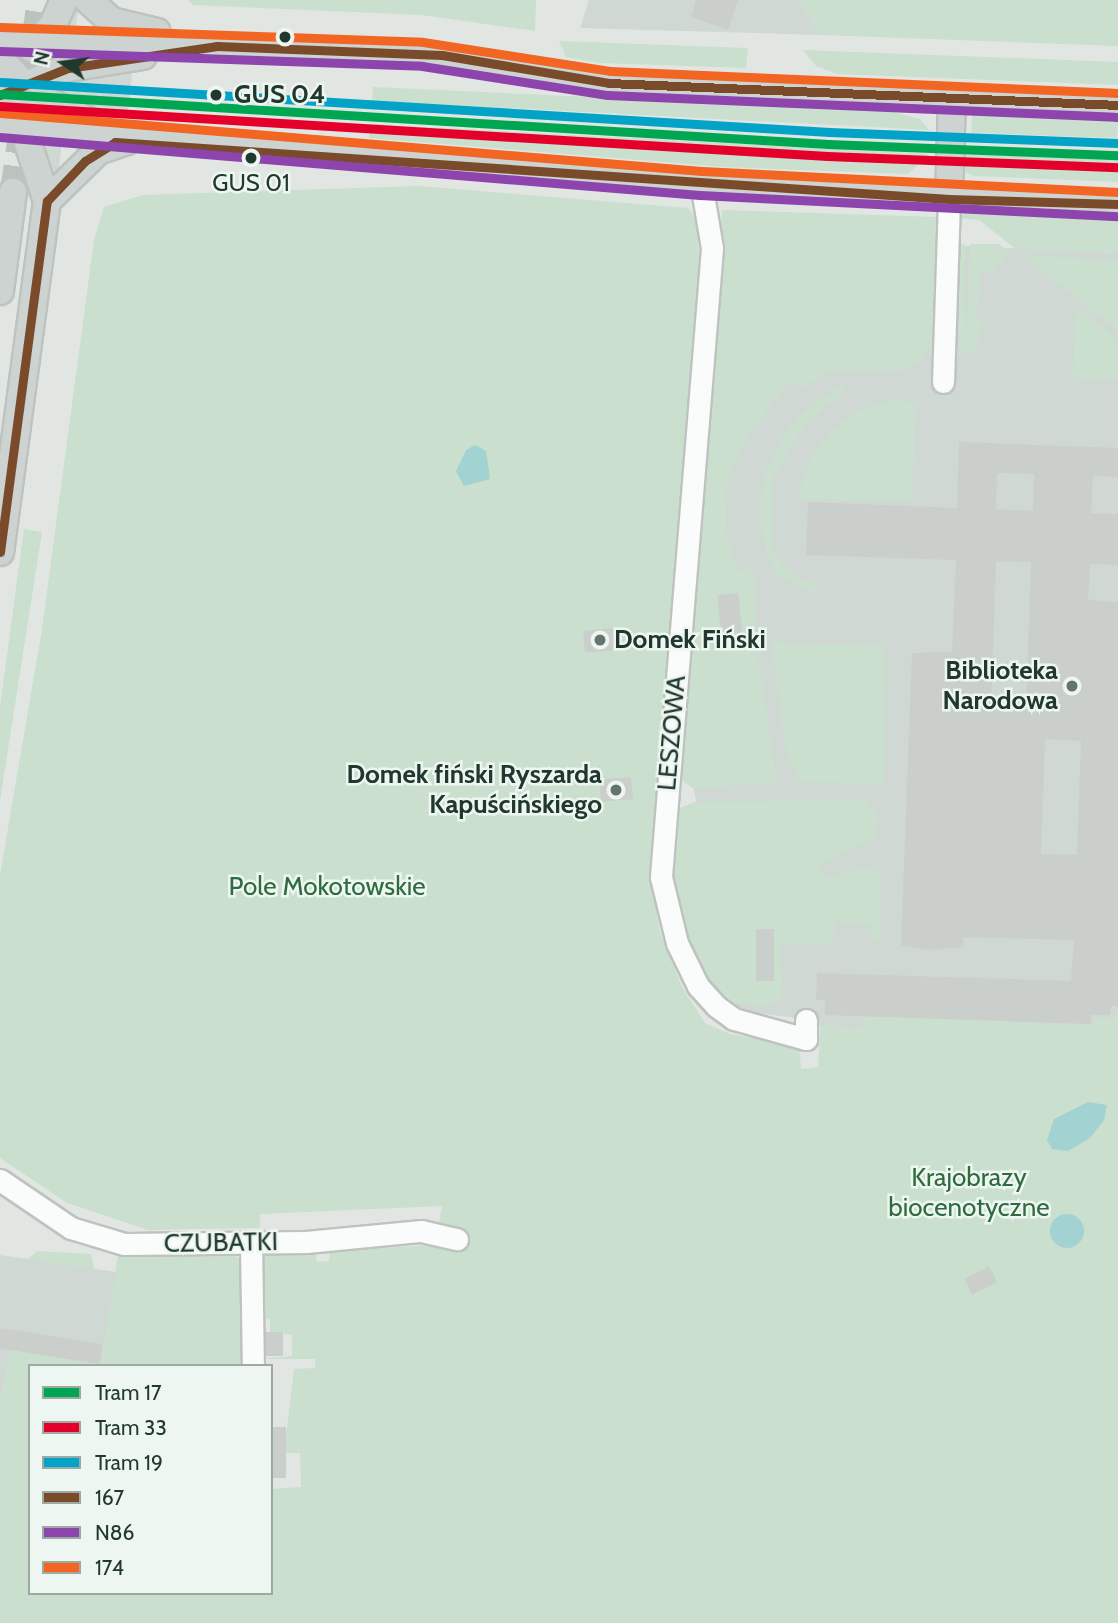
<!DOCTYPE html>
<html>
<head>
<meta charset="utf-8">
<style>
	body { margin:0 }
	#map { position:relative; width:1118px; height:1623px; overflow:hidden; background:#e1e6e3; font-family:Cabin,sans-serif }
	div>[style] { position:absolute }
	.built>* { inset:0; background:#cfd8d3 }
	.green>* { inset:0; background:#cadfce; transform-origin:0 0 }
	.water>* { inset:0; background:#a3d2d2 }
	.round { border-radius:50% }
	.building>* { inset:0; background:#cacfcc; transform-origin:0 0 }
	.major-tunnel>* { height:26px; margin-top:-13px; transform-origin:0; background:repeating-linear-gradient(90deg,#bbc3bf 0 26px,transparent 0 39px) }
	.roads { filter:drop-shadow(2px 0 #bec3c0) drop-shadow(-2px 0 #bec3c0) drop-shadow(0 2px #bec3c0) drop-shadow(0 -2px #bec3c0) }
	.minor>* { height:21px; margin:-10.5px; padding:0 10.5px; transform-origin:10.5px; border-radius:10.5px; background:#fafbfb }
	.major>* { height:26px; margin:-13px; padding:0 13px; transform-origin:13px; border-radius:13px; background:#ccd3d0 }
	.bus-1>* { height:9px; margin:-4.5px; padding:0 4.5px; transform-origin:4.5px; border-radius:4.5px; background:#7a4b2a }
	.bus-2>* { height:9px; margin:-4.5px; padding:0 4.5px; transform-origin:4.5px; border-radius:4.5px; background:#8e44ad }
	.bus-3>* { height:9px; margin:-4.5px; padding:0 4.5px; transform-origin:4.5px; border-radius:4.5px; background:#f26522 }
	.tram-1>* { height:9px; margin:-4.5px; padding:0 4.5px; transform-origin:4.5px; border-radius:4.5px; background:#00a651 }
	.tram-2>* { height:9px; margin:-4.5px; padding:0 4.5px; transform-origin:4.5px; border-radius:4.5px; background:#e4002b }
	.tram-3>* { height:9px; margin:-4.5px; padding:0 4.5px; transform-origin:4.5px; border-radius:4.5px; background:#02a3c6 }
	.dots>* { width:19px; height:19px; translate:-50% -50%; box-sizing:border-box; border:4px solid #eef6f1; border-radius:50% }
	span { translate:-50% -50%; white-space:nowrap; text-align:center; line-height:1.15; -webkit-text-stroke:5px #eef6f1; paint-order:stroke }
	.bus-label { font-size:24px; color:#21382e }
	.stop-label { font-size:26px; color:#21382e; font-weight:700 }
	.left { translate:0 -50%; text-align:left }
	.poi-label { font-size:26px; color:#21382e; font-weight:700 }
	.right { translate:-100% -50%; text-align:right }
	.street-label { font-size:26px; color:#21382e }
	.park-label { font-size:26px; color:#2e6c3e }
	.legend { position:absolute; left:28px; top:1364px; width:245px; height:231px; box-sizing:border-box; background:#eef6f1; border:2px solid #9caaa3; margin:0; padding:9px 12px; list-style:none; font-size:21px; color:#21382e }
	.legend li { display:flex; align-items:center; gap:14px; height:35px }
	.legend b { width:35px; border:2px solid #9caaa3 }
	.north { position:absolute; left:28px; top:28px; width:70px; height:70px; -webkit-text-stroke:5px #eef6f1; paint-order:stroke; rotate:283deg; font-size:19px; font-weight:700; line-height:28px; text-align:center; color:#21382e }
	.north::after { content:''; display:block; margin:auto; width:24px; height:32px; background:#21382e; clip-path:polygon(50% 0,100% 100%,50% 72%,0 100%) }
</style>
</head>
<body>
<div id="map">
	<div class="built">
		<div style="clip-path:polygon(61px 0,79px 0,73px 55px,131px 60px,132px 76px,127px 118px,65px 115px,48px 263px,30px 260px)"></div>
		<div style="clip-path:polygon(589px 0,798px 0,821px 35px,580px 28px)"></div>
		<div style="clip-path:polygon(727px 235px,1118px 253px,1118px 1036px,820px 1026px,815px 1020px,746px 1012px,725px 995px,694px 789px,682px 780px)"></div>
		<div style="clip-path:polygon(0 1255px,116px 1272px,101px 1365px,10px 1351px,0 1406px)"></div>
	</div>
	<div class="green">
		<div style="clip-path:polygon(188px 0,536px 0,535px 31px,422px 15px,193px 5px)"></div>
		<div style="clip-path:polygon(798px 0,1118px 0,1118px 46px,821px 35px)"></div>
		<div style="clip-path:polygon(559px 41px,748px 48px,746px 68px,599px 63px,566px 57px)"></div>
		<div style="clip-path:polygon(803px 50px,1118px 62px,1118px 85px,837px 74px,816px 66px)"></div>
		<div style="clip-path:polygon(373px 87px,890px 111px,920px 119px,929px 130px,372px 101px)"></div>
		<div style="left:972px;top:114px;width:146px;height:19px;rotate:2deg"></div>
		<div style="clip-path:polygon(370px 124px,929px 154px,908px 174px,724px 167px,369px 138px)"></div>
		<div style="clip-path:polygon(964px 154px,1118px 160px,1118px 182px,975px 176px,965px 172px)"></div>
		<div style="clip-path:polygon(419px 186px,688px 208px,697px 220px,700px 281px,650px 880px,661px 935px,682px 987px,705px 1023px,730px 1034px,799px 1045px,801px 1069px,818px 1067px,820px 1026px,863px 1027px,863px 1016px,1091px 1025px,1094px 1018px,1113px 1018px,1118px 1009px,1118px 1623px,0 1623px,0 1406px,10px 1350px,101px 1364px,118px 1255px,222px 1251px,242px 1259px,246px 1366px,30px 1366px,30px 1593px,271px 1593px,271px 1489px,301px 1487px,300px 1453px,271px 1453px,286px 1437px,294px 1369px,315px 1368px,315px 1359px,259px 1359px,292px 1356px,292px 1335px,270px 1332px,270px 1320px,256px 1312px,254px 1254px,316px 1252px,317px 1262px,329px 1261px,329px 1251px,435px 1245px,442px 1206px,260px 1214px,260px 1228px,148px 1230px,67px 1203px,0 1158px,0 875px,42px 629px,94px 240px,104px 207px,142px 195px)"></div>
		<div style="clip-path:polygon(722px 210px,937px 217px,933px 342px,919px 363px,906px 370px,832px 371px,801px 388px,792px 379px,750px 432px,727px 482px,726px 531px,737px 571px,750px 567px,755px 579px,756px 642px,777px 782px,694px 789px,678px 777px)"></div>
		<div style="clip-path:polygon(964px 212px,1118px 218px,1118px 253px,1016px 249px,979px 220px,960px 218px)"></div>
		<div style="left:959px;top:244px;width:6px;height:108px"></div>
		<div style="clip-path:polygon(970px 244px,999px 244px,1011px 254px,993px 272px,980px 272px,977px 319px,983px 320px,976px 352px,966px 352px)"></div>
		<div style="clip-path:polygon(1024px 256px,1118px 260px,1118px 331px)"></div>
		<div style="clip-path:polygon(1075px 305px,1118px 340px,1118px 380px,1073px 378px)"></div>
		<div style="clip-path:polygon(845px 383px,844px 391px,804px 425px,772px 479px,772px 554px,798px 579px,817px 584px,817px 590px,809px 591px,783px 579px,769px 562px,759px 522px,761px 495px,767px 467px,786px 432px,803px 412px)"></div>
		<div style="clip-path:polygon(907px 397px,907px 404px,915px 404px,913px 501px,797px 499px,810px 460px,832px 430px,861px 409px)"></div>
		<div style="clip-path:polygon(24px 529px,42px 532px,0 801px,0 707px)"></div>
		<div style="clip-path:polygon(771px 642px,885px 646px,884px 783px,800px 782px,787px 757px)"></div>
		<div style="clip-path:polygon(868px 801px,878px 817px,876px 838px,818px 866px,824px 879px,863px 867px,881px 872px,879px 938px,871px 940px,871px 924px,836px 922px,832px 946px,780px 944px,783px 997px,764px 1007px,733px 1002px,711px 983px,682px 929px,668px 866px,674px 810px,695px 802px)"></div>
		<div style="clip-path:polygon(37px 1251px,91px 1254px,94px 1269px,27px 1260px)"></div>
	</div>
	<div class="water">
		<div style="clip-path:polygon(475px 445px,486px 451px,490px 479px,464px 486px,456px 471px,466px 450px)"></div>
		<div style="clip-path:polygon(1088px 1102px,1107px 1105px,1104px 1120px,1090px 1138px,1068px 1151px,1052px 1149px,1047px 1140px,1054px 1119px)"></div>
		<div class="round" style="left:1050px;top:1214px;width:34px;height:34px"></div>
	</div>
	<div class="building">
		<div style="clip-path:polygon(696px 0,738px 0,728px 30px,691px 17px)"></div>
		<div style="clip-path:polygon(evenodd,959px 442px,1118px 448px,1118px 477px,1093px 476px,1091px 513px,1118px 514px,1118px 565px,1090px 564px,1088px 600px,1118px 602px,1118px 1006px,1111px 1006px,1110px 1015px,1091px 1015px,1091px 1024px,825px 1015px,825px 1000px,816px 1000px,817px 973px,1071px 981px,1074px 940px,963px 937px,964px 947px,930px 950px,901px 945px,912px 653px,952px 652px,956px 560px,806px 555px,808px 502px,957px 508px,959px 442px,997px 473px,1034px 474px,1033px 511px,996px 509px,997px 473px,959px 442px,996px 561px,1031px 562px,1026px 709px,991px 708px,996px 561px,959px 442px,1045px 739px,1081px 741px,1077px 855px,1041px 854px,1045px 739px)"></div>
		<div style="left:738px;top:593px;width:40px;height:21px;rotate:84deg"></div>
		<div style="left:615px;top:628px;width:22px;height:32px;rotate:85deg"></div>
		<div style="left:631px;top:777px;width:22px;height:32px;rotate:85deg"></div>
		<div style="left:756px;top:929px;width:18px;height:52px"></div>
		<div style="left:989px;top:1266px;width:18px;height:28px;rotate:63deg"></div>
		<div style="left:0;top:1328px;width:104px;height:20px;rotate:9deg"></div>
		<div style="left:266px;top:1332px;width:17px;height:24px"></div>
		<div style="left:271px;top:1427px;width:15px;height:51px"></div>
	</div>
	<div class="major-tunnel">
		<div style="left:13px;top:192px;width:194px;rotate:-82deg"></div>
	</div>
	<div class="roads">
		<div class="minor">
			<div style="left:701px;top:183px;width:66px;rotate:80.4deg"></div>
			<div style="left:712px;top:248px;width:631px;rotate:94.64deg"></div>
			<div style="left:661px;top:877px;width:68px;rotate:76.4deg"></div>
			<div style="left:677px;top:943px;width:48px;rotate:64deg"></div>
			<div style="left:698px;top:986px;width:27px;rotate:48deg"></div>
			<div style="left:716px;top:1006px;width:22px;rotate:36deg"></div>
			<div style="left:734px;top:1019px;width:75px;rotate:15.5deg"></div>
			<div style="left:806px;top:1039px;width:19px;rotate:-90deg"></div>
			<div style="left:943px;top:382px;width:183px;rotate:-88.1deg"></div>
			<div style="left:0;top:1180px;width:86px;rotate:34.1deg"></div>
			<div style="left:71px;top:1228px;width:55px;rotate:16.8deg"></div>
			<div style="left:124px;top:1244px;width:182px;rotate:-0.6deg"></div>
			<div style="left:306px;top:1242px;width:116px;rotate:-5.5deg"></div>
			<div style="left:421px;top:1231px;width:37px;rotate:13deg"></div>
			<div style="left:251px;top:1243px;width:123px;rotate:89.1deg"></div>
		</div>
		<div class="major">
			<div style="left:88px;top:0;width:31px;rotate:42deg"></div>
			<div style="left:111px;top:21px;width:47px;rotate:13.4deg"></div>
			<div style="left:0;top:39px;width:423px;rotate:2deg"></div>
			<div style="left:423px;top:54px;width:188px;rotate:8.9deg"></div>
			<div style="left:609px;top:83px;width:509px;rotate:2.47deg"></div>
			<div style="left:31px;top:48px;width:32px;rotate:-46deg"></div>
			<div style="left:53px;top:25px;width:27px;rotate:-66deg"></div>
			<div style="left:0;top:59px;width:48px;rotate:46.7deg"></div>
			<div style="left:33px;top:94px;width:71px;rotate:25.8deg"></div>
			<div style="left:0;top:93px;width:33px;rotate:52deg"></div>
			<div style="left:20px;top:119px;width:86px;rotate:71.8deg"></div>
			<div style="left:47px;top:201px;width:354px;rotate:97.6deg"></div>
			<div style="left:0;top:95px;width:73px;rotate:-21.7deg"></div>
			<div style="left:68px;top:68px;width:76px;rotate:-9.1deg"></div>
			<div style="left:0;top:125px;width:703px;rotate:4.73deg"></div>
			<div style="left:701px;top:183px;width:418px;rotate:2.9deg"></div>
			<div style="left:949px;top:199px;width:101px;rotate:-88.3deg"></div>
			<div style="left:47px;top:201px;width:71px;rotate:-44.4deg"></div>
			<div style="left:98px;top:151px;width:31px;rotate:-19deg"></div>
			<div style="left:0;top:291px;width:100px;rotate:-82.5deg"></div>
		</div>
	</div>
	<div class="bus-1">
		<div style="left:0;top:95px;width:73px;rotate:-21.7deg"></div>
		<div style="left:68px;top:68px;width:151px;rotate:-8.4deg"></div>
		<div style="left:217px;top:46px;width:225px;rotate:2.3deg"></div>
		<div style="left:442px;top:55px;width:169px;rotate:9.5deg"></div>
		<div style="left:609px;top:83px;width:509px;rotate:2.47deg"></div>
		<div style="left:0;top:552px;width:354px;rotate:-82.4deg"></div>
		<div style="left:47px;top:201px;width:55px;rotate:-46.5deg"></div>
		<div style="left:85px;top:161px;width:36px;rotate:-32deg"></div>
		<div style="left:115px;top:142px;width:836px;rotate:3.91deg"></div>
		<div style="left:949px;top:199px;width:169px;rotate:1.7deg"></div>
	</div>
	<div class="bus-2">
		<div style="left:0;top:51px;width:422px;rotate:2deg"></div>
		<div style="left:422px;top:66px;width:188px;rotate:8.9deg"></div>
		<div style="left:608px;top:95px;width:509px;rotate:2.47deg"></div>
		<div style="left:0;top:137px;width:702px;rotate:4.74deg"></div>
		<div style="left:700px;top:195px;width:418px;rotate:2.9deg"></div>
	</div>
	<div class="bus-3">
		<div style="left:0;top:27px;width:423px;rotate:2deg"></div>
		<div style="left:423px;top:42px;width:189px;rotate:8.8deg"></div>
		<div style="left:610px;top:71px;width:508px;rotate:2.48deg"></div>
		<div style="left:1px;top:113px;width:703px;rotate:4.73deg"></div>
		<div style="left:702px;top:171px;width:417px;rotate:2.9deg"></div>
	</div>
	<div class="tram-1">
		<div style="left:0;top:94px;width:830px;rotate:3.46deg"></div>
		<div style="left:828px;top:144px;width:290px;rotate:2.2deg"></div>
	</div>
	<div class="tram-2">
		<div style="left:0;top:106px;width:829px;rotate:3.46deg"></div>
		<div style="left:827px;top:156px;width:291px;rotate:2.2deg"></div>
	</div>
	<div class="tram-3">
		<div style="left:1px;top:82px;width:830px;rotate:3.46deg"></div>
		<div style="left:829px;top:132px;width:289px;rotate:2.2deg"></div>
	</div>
	<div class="dots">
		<div style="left:285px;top:37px;background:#21382e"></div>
		<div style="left:216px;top:95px;background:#21382e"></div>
		<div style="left:251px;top:158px;background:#21382e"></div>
		<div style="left:600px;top:640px;background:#64756d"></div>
		<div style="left:1072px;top:686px;background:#64756d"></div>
		<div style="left:616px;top:790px;background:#64756d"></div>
	</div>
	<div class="bus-label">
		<span style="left:251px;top:183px">GUS 01</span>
	</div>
	<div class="stop-label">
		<span class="left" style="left:234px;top:95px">GUS 04</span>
	</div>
	<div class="poi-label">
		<span class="left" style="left:614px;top:640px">Domek Fiński</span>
		<span class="right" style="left:1058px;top:686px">Biblioteka<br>Narodowa</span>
		<span class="right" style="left:602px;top:790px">Domek fiński Ryszarda<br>Kapuścińskiego</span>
	</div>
	<div class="street-label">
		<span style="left:672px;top:733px;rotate:-85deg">LESZOWA</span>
		<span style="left:221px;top:1243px;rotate:-1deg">CZUBATKI</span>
	</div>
	<div class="park-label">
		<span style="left:327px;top:887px">Pole Mokotowskie</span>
		<span style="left:969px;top:1193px">Krajobrazy<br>biocenotyczne</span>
	</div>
	<ul class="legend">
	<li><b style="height:9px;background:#00a651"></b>Tram 17</li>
	<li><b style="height:9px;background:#e4002b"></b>Tram 33</li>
	<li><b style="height:9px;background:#02a3c6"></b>Tram 19</li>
	<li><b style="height:9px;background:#7a4b2a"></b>167</li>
	<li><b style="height:9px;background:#8e44ad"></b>N86</li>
	<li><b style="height:9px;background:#f26522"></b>174</li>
	</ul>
	<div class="north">N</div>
</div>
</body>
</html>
